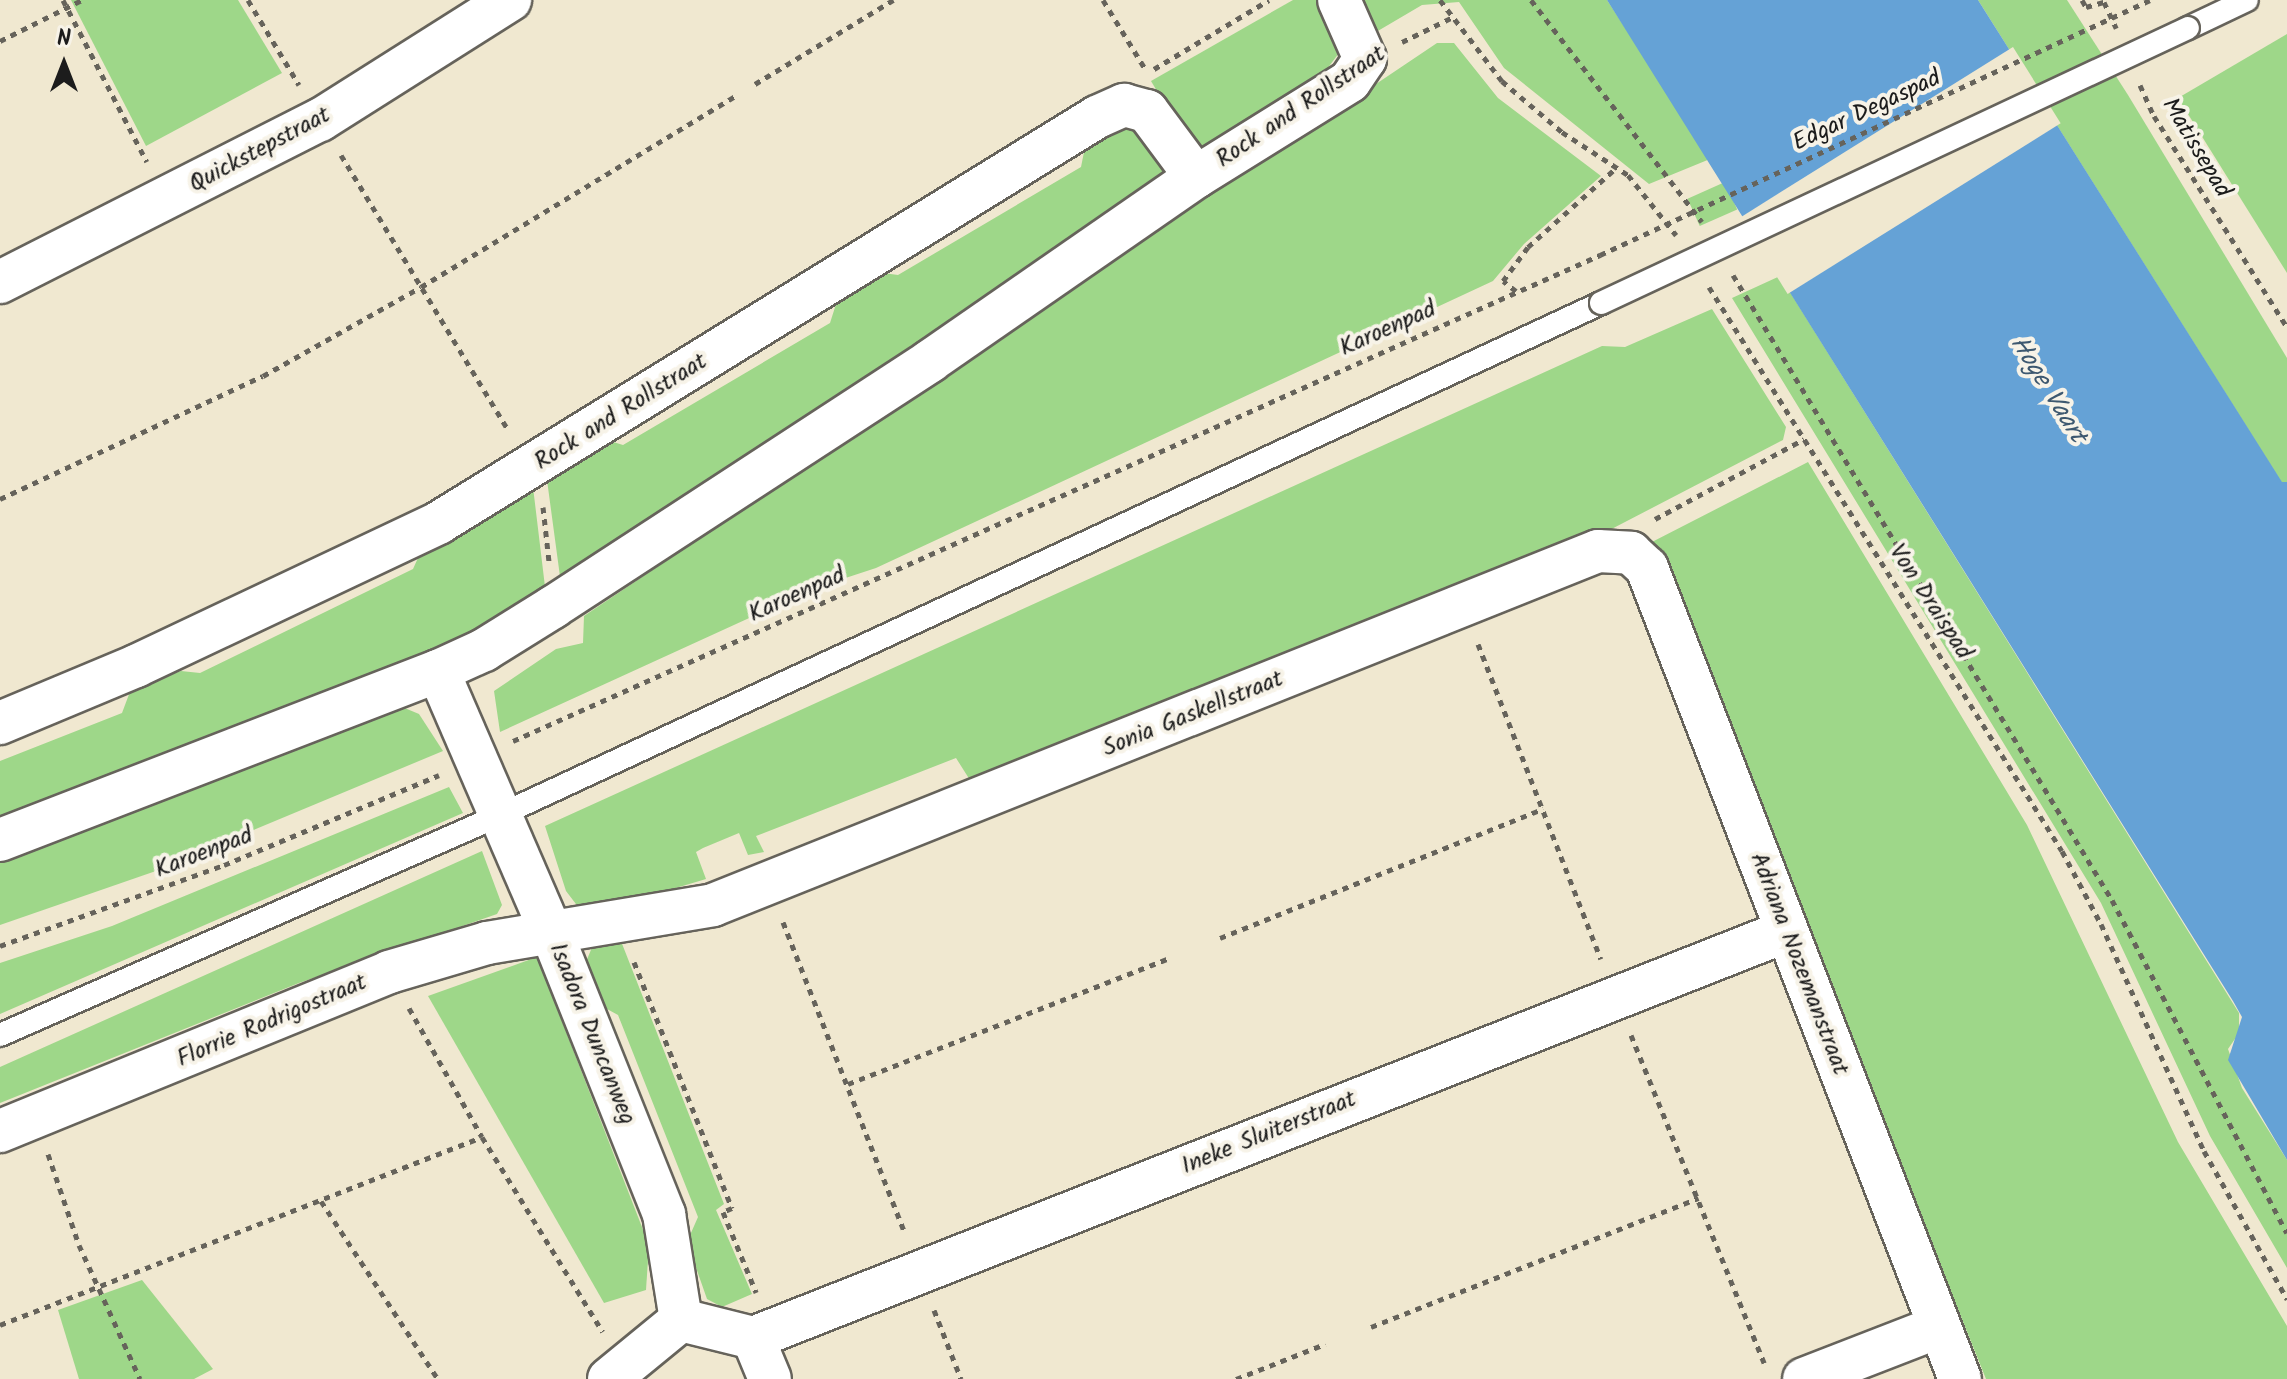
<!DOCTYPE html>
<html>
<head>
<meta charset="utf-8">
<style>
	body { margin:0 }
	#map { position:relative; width:2287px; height:1379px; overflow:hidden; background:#f0e8d0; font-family:Kalam,sans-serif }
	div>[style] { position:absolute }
	.green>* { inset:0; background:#9ed789; transform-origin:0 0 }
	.water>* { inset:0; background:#65a2d6 }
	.pier>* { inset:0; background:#f0e8d0; transform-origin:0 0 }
	.path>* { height:5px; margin-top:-2.5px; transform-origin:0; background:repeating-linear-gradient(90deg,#66635b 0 6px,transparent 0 12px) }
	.roads { filter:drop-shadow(2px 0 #66635b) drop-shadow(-2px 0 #66635b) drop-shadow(0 2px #66635b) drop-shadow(0 -2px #66635b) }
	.lane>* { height:22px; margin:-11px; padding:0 11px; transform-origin:11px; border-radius:11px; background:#fff }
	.street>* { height:42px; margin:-21px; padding:0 21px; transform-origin:21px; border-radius:21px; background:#fff }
	.path-bridge>* { height:5px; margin-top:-2.5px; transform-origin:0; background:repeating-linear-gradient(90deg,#66635b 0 6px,transparent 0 12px) }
	.bridges { filter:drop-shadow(2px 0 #66635b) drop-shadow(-2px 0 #66635b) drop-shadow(0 2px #66635b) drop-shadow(0 -2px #66635b) }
	.lane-bridge>* { height:22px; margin:-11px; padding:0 11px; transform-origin:11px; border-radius:11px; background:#fff }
	span { translate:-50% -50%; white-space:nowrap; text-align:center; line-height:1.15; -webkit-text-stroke:8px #f7f3e8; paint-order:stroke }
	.street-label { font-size:24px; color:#1c1c1c }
	.water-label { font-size:26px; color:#3d5870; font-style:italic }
	.north { position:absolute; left:24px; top:24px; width:80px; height:80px; -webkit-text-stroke:6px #f7f3e8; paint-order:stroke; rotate:0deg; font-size:22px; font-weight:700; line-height:32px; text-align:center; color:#1c1c1c }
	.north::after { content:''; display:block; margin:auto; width:28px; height:36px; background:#1c1c1c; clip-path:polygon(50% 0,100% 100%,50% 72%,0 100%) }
</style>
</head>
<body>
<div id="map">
	<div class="green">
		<div style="clip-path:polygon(71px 0,238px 0,282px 73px,146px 146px)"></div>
		<div style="clip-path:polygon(1293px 0,1320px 0,1339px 33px,1339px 53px,1327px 69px,1214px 150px,1199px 148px,1184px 137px,1151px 81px)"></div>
		<div style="clip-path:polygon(1359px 0,1607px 0,1710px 159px,1649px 184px,1504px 68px,1459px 2px,1422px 5px,1371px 35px)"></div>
		<div style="clip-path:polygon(1978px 0,2067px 0,2128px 95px,2287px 358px,2287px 482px,2282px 483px)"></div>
		<div style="clip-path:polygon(2287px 34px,2287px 273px,2178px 98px)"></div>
		<div style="clip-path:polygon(1437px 43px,1454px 43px,1498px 98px,1601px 176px,1524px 244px,1493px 281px,876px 568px,815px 588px,500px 732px,494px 691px,556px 649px,583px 643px,584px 616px)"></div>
		<div style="clip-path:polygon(1122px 127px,1139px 128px,1159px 155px,1163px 172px,1154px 183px,561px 584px,547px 480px,610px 441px,623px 445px,830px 323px,837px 301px,883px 273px,898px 275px,1081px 167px,1085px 147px)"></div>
		<div style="left:1725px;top:182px;width:30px;height:41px;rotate:66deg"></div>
		<div style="clip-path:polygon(1780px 276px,2239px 1013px,2239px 1033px,2228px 1049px,2242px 1088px,2287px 1160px,2287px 1268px,2210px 1136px,2101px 903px,1732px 298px)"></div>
		<div style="clip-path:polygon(1712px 309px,1786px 427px,1783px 440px,1600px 535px,975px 788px,956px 758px,756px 836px,764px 852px,748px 855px,739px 833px,703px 848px,696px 852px,706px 879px,639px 899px,579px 908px,566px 891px,545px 826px,1602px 346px,1625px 347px)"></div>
		<div style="clip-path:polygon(1808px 462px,2027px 825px,2178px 1142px,2287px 1326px,2287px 1379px,1986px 1379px,1650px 543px)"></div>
		<div style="clip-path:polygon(533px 487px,546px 595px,483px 631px,419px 657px,0 820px,0 761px,122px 713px,131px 689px,181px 671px,200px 673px,413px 569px,422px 549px)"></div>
		<div style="clip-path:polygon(395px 704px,419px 714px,443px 751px,153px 872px,0 925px,0 856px)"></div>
		<div style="clip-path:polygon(449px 787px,463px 813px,0 1014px,0 963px,112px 926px)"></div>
		<div style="clip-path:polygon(482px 851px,502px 905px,497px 914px,299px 983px,0 1103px,0 1067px)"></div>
		<div style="clip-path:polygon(619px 936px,724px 1204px,716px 1210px,752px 1294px,722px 1307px,707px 1299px,687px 1242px,698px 1217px,618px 1015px,596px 1003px,583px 969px,593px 945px)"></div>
		<div style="clip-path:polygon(537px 957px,649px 1245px,646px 1290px,604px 1303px,428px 996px)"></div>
		<div style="clip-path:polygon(142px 1280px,213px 1369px,194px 1379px,79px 1379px,58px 1310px)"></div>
	</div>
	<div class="water">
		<div style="clip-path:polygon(1607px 0,1978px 0,2282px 482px,2287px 482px,2287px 1160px,2228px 1060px,2242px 1017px,2233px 1001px)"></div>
	</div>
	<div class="pier">
		<div style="left:2013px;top:47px;width:90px;height:322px;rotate:58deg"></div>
	</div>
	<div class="path">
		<div style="left:63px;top:0;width:182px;rotate:62.6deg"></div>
		<div style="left:248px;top:0;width:99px;rotate:59deg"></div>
		<div style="left:1103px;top:0;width:79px;rotate:58.5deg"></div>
		<div style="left:1440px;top:0;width:102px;rotate:52.6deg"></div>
		<div style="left:1502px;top:81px;width:79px;rotate:40.4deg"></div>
		<div style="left:1562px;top:132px;width:79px;rotate:33.1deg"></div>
		<div style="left:1628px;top:175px;width:77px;rotate:51.3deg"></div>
		<div style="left:1531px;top:0;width:280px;rotate:52.4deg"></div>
		<div style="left:2082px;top:0;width:8px;rotate:60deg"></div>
		<div style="left:2086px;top:7px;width:19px;rotate:-16deg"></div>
		<div style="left:2104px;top:2px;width:29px;rotate:65deg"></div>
		<div style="left:0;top:41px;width:92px;rotate:-26.6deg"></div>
		<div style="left:1402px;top:42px;width:55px;rotate:-26.1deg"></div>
		<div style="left:1154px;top:69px;width:134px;rotate:-31deg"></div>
		<div style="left:755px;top:84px;width:162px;rotate:-31.3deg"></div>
		<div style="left:2140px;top:85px;width:34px;rotate:66deg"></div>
		<div style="left:2154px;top:116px;width:249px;rotate:57.8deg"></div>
		<div style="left:341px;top:155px;width:323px;rotate:58.7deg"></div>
		<div style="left:1733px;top:275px;width:731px;rotate:58.77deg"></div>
		<div style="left:2112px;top:900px;width:376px;rotate:62.3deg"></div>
		<div style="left:1709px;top:287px;width:665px;rotate:57.96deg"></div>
		<div style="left:2062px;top:851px;width:83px;rotate:61.9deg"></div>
		<div style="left:2101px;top:924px;width:249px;rotate:65.6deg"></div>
		<div style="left:2204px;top:1151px;width:170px;rotate:60.7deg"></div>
		<div style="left:1516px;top:291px;width:16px;rotate:-142deg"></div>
		<div style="left:1503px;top:281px;width:42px;rotate:-53.7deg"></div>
		<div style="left:1528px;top:247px;width:118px;rotate:-41.9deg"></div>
		<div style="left:0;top:499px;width:290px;rotate:-25.1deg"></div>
		<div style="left:263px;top:376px;width:181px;rotate:-29.4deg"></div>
		<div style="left:421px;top:287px;width:370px;rotate:-31.3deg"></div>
		<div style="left:543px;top:507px;width:54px;rotate:83.7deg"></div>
		<div style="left:1655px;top:519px;width:169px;rotate:-28.2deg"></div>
		<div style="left:1478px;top:644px;width:338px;rotate:68.7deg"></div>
		<div style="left:513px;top:741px;width:1191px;rotate:-24.09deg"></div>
		<div style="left:783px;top:922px;width:334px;rotate:68.6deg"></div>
		<div style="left:1220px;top:938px;width:348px;rotate:-21.8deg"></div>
		<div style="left:0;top:946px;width:238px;rotate:-19.9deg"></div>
		<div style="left:224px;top:865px;width:233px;rotate:-22.7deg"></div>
		<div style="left:634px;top:962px;width:265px;rotate:68.3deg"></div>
		<div style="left:732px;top:1208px;width:10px;rotate:156deg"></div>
		<div style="left:723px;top:1212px;width:87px;rotate:67.6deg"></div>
		<div style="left:409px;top:1008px;width:148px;rotate:60.5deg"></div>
		<div style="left:482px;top:1137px;width:229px;rotate:58.2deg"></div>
		<div style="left:1631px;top:1035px;width:354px;rotate:67.9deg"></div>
		<div style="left:848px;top:1084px;width:345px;rotate:-21.4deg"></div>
		<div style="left:48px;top:1154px;width:96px;rotate:71.2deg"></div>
		<div style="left:79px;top:1245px;width:147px;rotate:65.5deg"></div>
		<div style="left:321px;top:1201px;width:213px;rotate:56.7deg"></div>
		<div style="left:934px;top:1310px;width:74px;rotate:68.6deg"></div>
		<div style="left:0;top:1325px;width:517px;rotate:-21.31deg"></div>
		<div style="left:1371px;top:1327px;width:352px;rotate:-21.5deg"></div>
		<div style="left:1236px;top:1379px;width:96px;rotate:-21.5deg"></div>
	</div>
	<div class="roads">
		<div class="lane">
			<div style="left:2188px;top:28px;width:65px;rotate:-25.4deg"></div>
			<div style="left:0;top:1035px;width:544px;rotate:-23.74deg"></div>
			<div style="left:498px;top:816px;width:1216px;rotate:-24.94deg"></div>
		</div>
		<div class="street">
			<div style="left:0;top:282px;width:359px;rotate:-26.9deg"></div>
			<div style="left:320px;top:120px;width:225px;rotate:-32.3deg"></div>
			<div style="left:438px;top:671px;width:287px;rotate:66.6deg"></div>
			<div style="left:552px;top:934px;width:302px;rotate:68.2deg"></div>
			<div style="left:664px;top:1214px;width:107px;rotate:80.9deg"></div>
			<div style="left:0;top:723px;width:147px;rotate:-22.7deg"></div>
			<div style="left:136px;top:666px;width:336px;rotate:-25.3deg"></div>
			<div style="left:440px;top:522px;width:772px;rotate:-31.65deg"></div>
			<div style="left:1097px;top:117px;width:30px;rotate:-24deg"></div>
			<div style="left:1124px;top:105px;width:24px;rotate:15deg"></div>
			<div style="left:1147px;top:111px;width:82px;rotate:53.4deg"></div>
			<div style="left:0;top:840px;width:469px;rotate:-21.1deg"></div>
			<div style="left:438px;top:671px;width:51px;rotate:-24.5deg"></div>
			<div style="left:484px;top:650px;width:81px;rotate:-31.9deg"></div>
			<div style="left:553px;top:607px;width:450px;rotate:-33.1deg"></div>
			<div style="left:930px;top:361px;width:323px;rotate:-34.7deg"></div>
			<div style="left:1196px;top:177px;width:181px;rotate:-31.9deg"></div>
			<div style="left:1350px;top:81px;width:27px;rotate:-56deg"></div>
			<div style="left:1365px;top:59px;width:64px;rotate:-113.8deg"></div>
			<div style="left:0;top:1131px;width:420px;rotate:-22.2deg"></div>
			<div style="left:389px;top:972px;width:102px;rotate:-16.5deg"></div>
			<div style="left:487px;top:943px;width:229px;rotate:-9.5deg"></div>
			<div style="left:713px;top:905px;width:953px;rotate:-21.8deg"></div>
			<div style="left:1598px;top:551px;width:33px;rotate:3deg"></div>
			<div style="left:1631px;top:553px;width:22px;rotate:43deg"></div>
			<div style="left:1647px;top:568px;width:869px;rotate:68.9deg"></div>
			<div style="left:681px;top:1320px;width:74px;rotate:14deg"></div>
			<div style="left:753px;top:1338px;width:44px;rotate:67.5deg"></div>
			<div style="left:753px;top:1338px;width:1110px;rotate:-21.5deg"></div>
			<div style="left:609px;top:1379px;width:93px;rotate:-39.3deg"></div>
			<div style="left:1804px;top:1379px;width:144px;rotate:-21.2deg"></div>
		</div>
	</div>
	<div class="path-bridge">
		<div style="left:1600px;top:255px;width:606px;rotate:-24.87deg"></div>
	</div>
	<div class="bridges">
		<div class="lane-bridge">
			<div style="left:1601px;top:303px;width:648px;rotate:-25.1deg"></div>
		</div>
	</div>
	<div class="street-label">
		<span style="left:1301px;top:107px;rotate:-34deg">Rock and Rollstraat</span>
		<span style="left:1867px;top:111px;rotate:-25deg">Edgar Degaspad</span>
		<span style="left:2196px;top:148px;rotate:59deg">Matissepad</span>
		<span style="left:260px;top:150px;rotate:-28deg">Quickstepstraat</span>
		<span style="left:1388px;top:329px;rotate:-24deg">Karoenpad</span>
		<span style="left:621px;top:412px;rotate:-32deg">Rock and Rollstraat</span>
		<span style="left:797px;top:595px;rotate:-24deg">Karoenpad</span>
		<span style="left:1930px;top:602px;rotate:57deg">Von Draispad</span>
		<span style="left:1193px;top:714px;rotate:-22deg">Sonia Gaskellstraat</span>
		<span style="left:204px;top:853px;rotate:-21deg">Karoenpad</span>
		<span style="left:1799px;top:964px;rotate:69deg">Adriana Nozemanstraat</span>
		<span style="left:272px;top:1021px;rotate:-23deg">Florrie Rodrigostraat</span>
		<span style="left:592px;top:1034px;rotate:68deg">Isadora Duncanweg</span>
		<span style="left:1269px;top:1133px;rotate:-22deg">Ineke Sluiterstraat</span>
	</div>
	<div class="water-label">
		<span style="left:2047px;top:390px;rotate:58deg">Hoge Vaart</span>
	</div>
	<div class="north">N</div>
</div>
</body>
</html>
